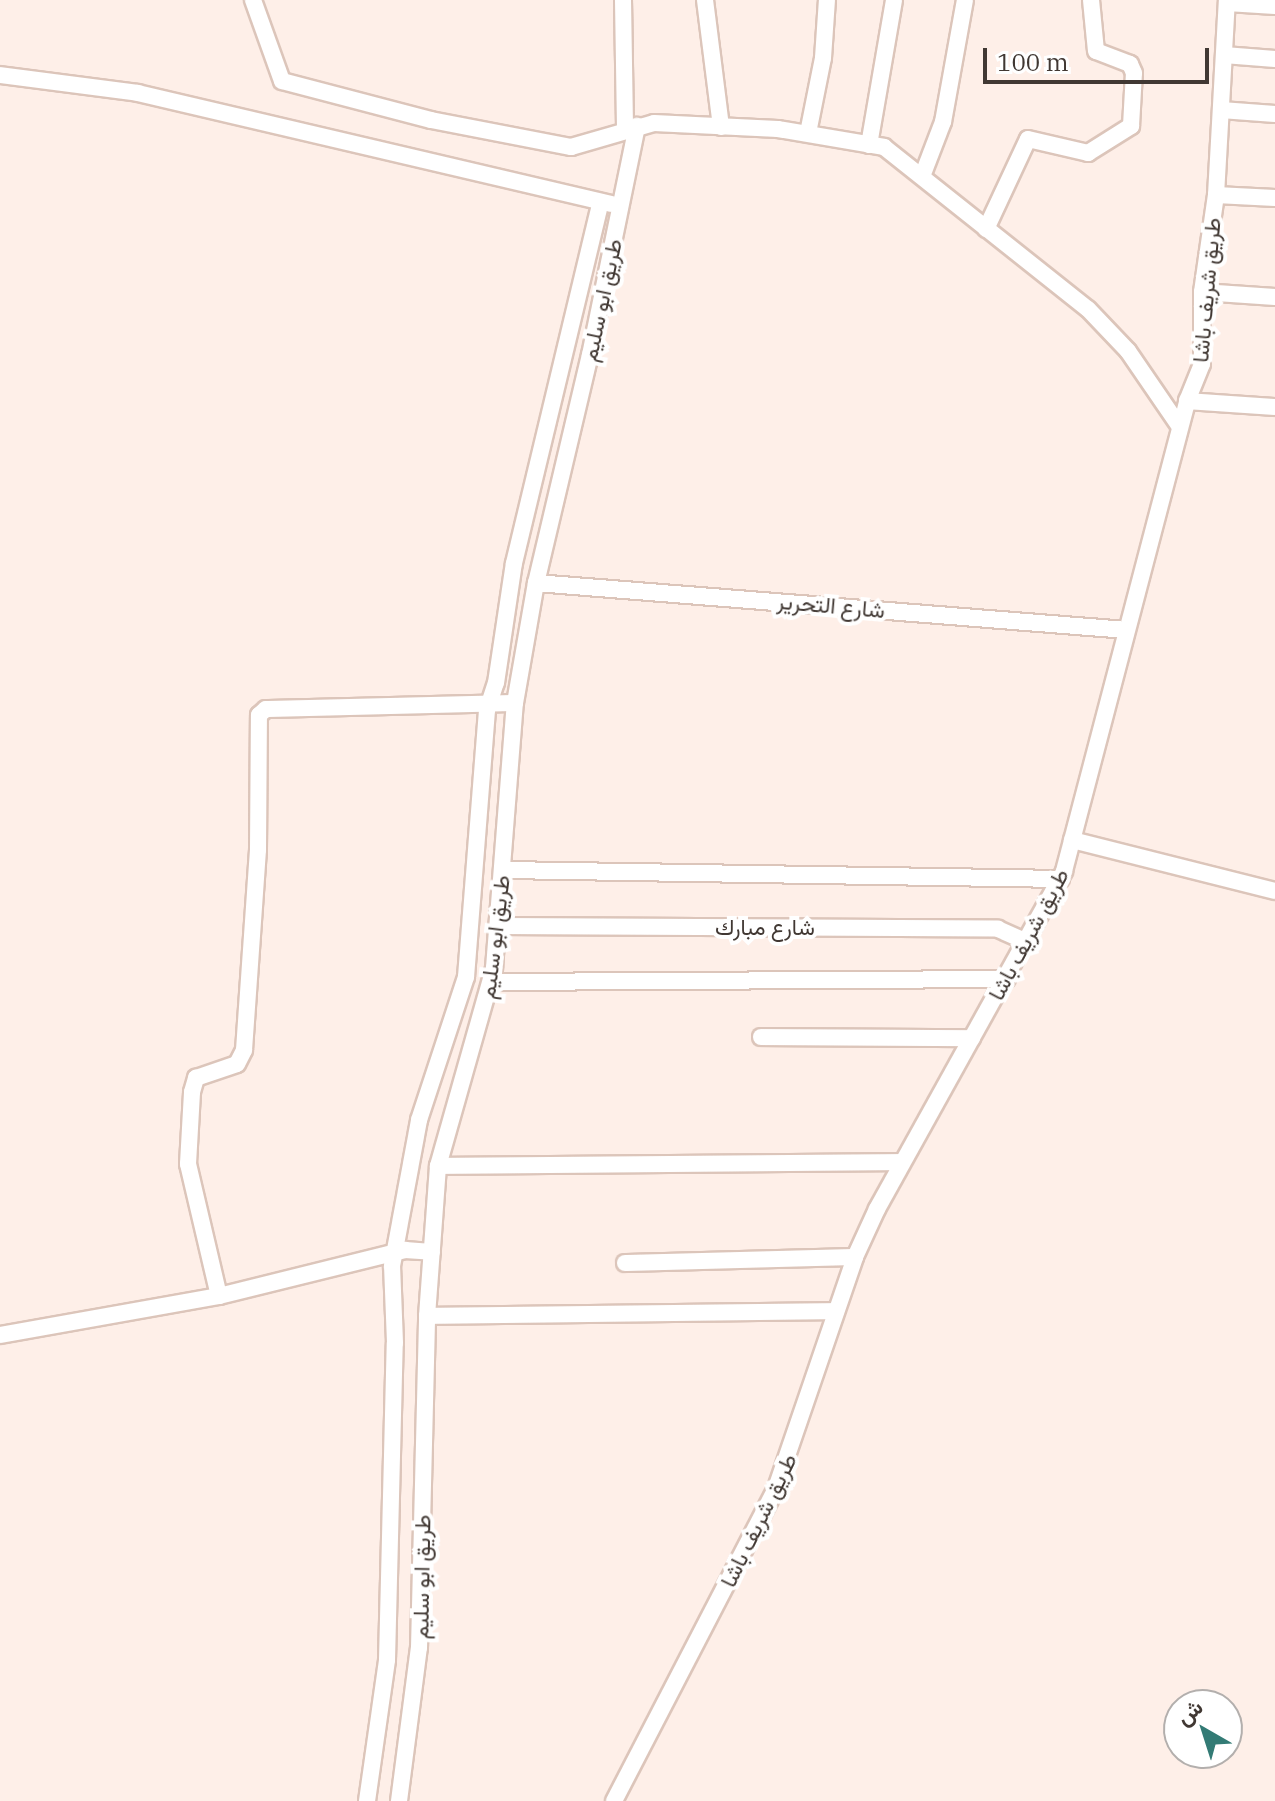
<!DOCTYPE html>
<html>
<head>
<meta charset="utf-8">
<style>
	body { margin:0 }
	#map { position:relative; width:1275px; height:1801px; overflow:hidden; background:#feefe8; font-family:"IBM Plex Serif",Vazirmatn,serif }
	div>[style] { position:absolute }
	.roads { filter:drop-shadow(2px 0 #dcc5ba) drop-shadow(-2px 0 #dcc5ba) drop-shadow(0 2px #dcc5ba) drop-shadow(0 -2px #dcc5ba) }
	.minor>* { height:16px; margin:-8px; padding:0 8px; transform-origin:8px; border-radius:8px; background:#fff }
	span { translate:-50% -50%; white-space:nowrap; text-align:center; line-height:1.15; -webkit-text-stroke:8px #fff; paint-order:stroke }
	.street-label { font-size:22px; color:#413833 }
	.north { position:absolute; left:1163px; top:1689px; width:80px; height:80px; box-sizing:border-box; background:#fff; border:2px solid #b3afad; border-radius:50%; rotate:321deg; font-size:22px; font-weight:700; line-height:32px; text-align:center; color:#413833 }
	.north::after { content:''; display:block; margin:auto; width:28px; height:36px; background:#337b75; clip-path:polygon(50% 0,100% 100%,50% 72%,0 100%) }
	.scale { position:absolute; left:983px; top:48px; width:226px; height:36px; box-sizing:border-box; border:4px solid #413833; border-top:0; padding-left:10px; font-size:24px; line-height:28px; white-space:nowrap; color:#413833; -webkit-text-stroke:6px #fff; paint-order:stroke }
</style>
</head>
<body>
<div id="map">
	<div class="roads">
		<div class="minor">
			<div style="left:253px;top:0;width:86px;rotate:70.3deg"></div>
			<div style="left:282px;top:81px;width:154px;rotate:14.7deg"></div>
			<div style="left:431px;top:120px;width:143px;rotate:10.9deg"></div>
			<div style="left:571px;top:147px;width:86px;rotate:-16.1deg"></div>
			<div style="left:654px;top:123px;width:124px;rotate:2.8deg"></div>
			<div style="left:778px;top:129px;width:108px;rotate:9.6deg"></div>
			<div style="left:884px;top:147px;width:260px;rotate:38.5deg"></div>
			<div style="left:1088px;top:309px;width:58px;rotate:46.4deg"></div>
			<div style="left:1128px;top:351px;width:92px;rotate:55.6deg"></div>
			<div style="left:623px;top:0;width:129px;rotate:89.1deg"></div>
			<div style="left:705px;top:0;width:128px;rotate:82.8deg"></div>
			<div style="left:1227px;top:3px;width:48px;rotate:3.6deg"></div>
			<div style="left:1224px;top:55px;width:51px;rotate:4.5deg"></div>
			<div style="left:0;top:75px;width:139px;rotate:7.4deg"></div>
			<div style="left:138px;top:93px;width:486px;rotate:13.2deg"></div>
			<div style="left:1221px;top:110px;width:54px;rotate:4.2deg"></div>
			<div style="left:808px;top:133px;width:76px;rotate:-78.7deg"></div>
			<div style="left:823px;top:58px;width:58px;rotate:-86.1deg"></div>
			<div style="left:869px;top:145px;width:147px;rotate:-80.2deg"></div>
			<div style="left:923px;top:174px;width:56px;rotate:-69deg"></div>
			<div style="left:943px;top:122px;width:124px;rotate:-79.8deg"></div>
			<div style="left:1216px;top:195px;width:59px;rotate:2.9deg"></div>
			<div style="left:986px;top:229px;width:99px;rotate:-65deg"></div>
			<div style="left:1028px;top:139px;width:62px;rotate:13.1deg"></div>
			<div style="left:1088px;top:153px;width:51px;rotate:-32.1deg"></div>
			<div style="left:1131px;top:126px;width:53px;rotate:-86.8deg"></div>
			<div style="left:1134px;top:73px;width:10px;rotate:-114deg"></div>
			<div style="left:1130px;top:64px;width:36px;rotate:-159deg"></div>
			<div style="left:1096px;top:51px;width:51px;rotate:-95.6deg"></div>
			<div style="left:1202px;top:292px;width:73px;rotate:3.9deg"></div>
			<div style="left:1187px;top:401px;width:88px;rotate:3.9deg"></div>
			<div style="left:536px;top:583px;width:592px;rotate:4.55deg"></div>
			<div style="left:1072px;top:840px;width:209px;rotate:14.1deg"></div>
			<div style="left:503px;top:870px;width:558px;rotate:0.92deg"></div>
			<div style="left:499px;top:926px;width:499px;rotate:0.3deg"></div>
			<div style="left:998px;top:929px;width:32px;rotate:24deg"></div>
			<div style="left:491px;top:982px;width:516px;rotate:-0.33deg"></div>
			<div style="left:761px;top:1037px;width:211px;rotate:0.3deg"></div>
			<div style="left:438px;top:1166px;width:463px;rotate:-0.5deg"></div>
			<div style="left:625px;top:1263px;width:230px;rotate:-1.5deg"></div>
			<div style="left:219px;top:1296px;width:136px;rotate:-103.2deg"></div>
			<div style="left:188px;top:1164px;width:72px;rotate:-86.8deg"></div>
			<div style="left:192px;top:1092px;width:15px;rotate:-74deg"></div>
			<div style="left:196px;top:1078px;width:43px;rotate:-18.9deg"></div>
			<div style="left:237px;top:1064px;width:16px;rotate:-63deg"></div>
			<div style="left:244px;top:1050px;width:200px;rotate:-86deg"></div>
			<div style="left:258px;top:850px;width:135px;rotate:-89.6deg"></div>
			<div style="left:259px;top:715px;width:9px;rotate:-41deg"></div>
			<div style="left:266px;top:709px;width:249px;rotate:-1.4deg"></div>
			<div style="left:427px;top:1316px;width:409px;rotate:-0.7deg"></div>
			<div style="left:0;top:1335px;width:222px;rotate:-10.1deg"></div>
			<div style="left:219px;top:1296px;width:192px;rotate:-13.9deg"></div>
			<div style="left:405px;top:1250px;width:27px;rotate:4deg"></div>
			<div style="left:367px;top:1801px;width:142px;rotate:-81.9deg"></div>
			<div style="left:387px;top:1660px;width:317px;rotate:-88.6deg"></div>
			<div style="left:395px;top:1343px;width:77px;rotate:-92.2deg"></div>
			<div style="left:392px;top:1266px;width:148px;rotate:-79.5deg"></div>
			<div style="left:419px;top:1120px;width:151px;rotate:-71.8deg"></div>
			<div style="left:466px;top:977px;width:268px;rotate:-85.5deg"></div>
			<div style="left:487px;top:710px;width:28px;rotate:-72deg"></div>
			<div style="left:496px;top:683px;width:121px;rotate:-81.5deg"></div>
			<div style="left:514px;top:563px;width:371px;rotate:-76.5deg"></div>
			<div style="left:399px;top:1801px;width:154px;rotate:-82.6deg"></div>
			<div style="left:419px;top:1648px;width:332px;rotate:-88.6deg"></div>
			<div style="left:427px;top:1316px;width:150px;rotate:-85.8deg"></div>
			<div style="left:438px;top:1166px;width:206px;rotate:-74.2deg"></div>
			<div style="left:494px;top:968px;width:266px;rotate:-85.5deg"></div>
			<div style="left:515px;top:703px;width:122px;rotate:-80.1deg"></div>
			<div style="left:536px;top:583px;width:234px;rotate:-76.7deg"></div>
			<div style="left:590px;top:355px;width:234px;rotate:-78.4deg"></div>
			<div style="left:614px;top:1801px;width:349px;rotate:-62.6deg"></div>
			<div style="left:775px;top:1491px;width:247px;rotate:-71.1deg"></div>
			<div style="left:855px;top:1257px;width:53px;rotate:-65.4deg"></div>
			<div style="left:877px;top:1209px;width:386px;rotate:-61deg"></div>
			<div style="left:1064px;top:871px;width:486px;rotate:-75.3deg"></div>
			<div style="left:1187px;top:401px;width:40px;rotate:-68deg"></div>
			<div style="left:1202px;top:364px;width:72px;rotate:-90deg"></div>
			<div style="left:1202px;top:292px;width:98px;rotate:-81.8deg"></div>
			<div style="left:1216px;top:195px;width:195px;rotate:-86.8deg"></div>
		</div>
	</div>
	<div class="street-label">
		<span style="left:1206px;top:290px;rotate:-85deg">طريق شريف باشا</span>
		<span style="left:601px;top:300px;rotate:-78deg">طريق ابو سليم</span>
		<span style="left:831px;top:605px;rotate:5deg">شارع التحرير</span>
		<span style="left:765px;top:927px">شارع مبارك</span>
		<span style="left:1028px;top:934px;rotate:-62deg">طريق شريف باشا</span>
		<span style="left:494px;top:937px;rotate:-83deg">طريق ابو سليم</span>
		<span style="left:758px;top:1520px;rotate:-64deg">طريق شريف باشا</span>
		<span style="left:421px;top:1577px;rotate:-89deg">طريق ابو سليم</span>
	</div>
	<div class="north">ش</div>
	<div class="scale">100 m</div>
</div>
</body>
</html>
